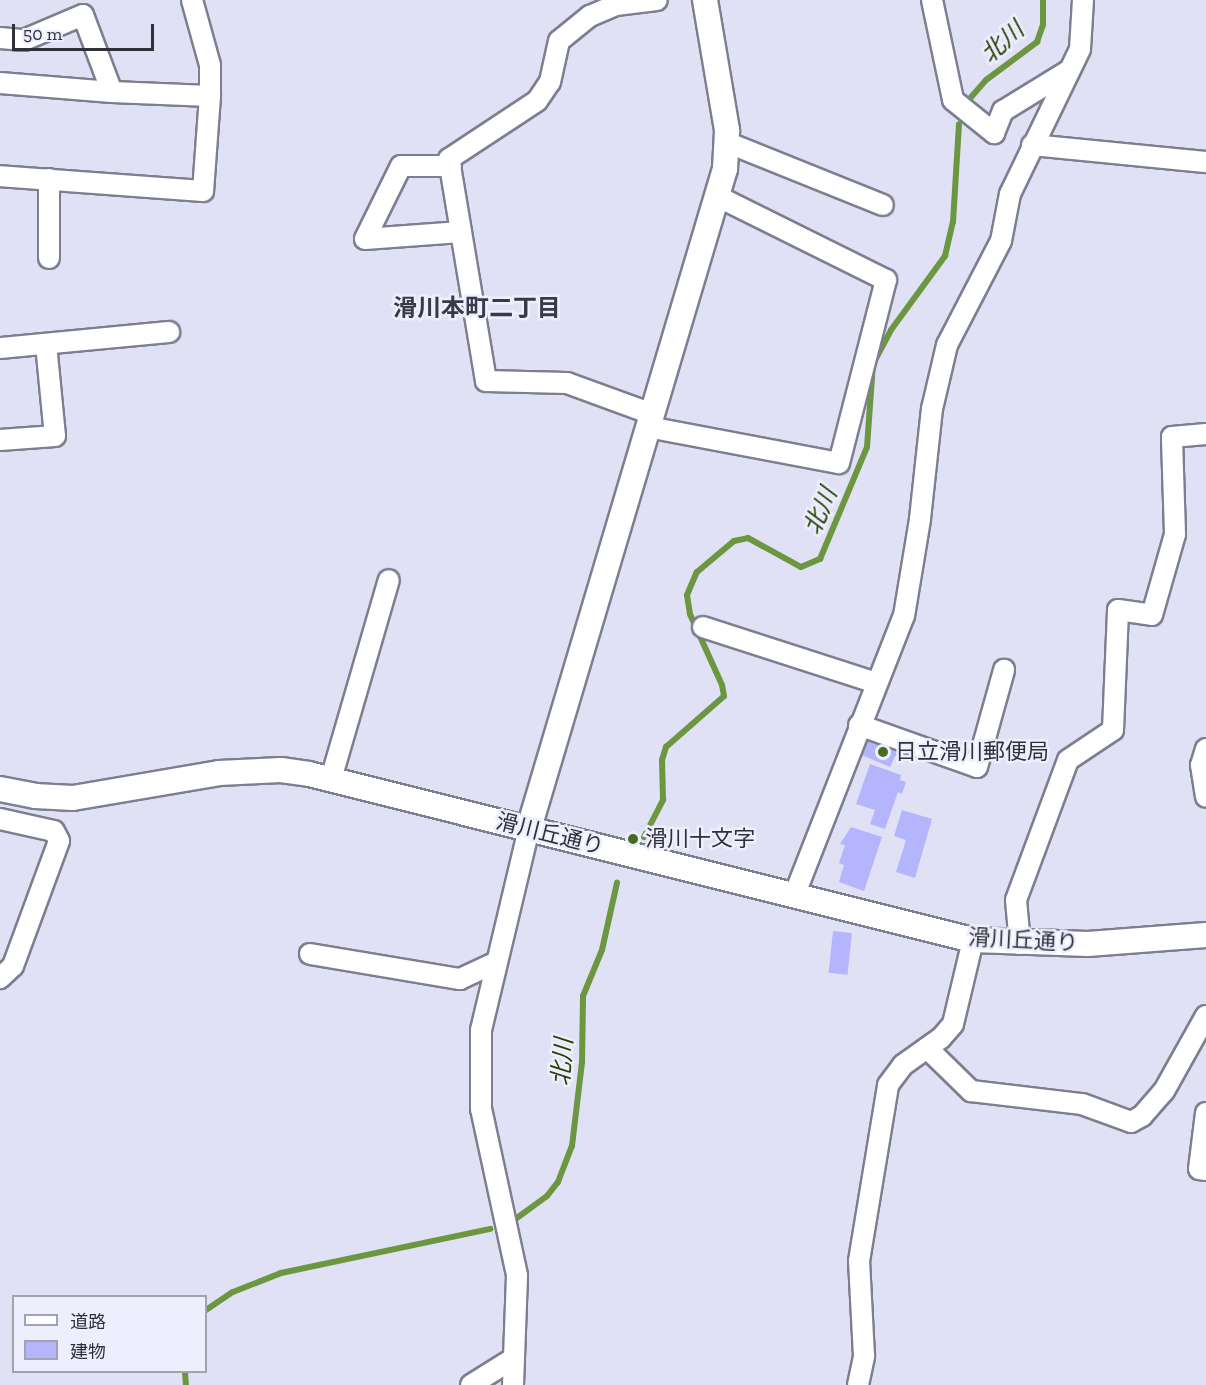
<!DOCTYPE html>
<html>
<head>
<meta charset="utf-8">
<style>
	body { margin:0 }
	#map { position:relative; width:1206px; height:1385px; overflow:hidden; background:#e0e1f4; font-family:"Zilla Slab","Noto Sans JP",serif }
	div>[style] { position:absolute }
	.stream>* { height:6px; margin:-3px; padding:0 3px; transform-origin:3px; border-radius:3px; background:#6c9640 }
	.building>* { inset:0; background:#b4b5fd; transform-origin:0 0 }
	.roads { filter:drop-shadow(2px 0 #7d7e8f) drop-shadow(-2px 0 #7d7e8f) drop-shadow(0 2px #7d7e8f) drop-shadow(0 -2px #7d7e8f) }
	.minor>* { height:20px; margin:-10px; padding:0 10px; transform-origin:10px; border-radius:10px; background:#fff }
	.tertiary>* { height:24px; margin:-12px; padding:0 12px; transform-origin:12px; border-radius:12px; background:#fff }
	.dots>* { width:16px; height:16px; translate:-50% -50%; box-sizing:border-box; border:3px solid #eeeffe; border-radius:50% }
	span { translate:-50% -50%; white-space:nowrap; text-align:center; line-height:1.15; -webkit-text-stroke:5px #eeeffe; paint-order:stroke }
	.poi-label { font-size:22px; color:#303138 }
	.left { translate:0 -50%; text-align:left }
	.street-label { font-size:22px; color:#303138 }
	.water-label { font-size:24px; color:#264100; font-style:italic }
	.neighbourhood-label { font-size:24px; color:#393948; font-weight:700 }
	.legend { position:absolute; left:12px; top:1295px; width:195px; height:78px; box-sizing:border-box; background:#eeeffe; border:2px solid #a2a3af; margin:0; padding:8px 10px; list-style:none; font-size:18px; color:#303138 }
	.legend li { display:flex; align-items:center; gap:12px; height:30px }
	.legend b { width:30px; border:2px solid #a2a3af }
	.scale { position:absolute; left:12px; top:24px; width:142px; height:27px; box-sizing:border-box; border:3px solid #303138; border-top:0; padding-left:8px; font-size:18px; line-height:21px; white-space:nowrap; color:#303138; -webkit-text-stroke:4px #eeeffe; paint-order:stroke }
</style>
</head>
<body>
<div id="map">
	<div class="stream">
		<div style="left:966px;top:103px;width:30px;rotate:-49deg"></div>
		<div style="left:986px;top:80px;width:64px;rotate:-36.7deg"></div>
		<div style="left:1037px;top:42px;width:18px;rotate:-71deg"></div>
		<div style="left:1043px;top:25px;width:25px;rotate:-90deg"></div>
		<div style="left:644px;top:837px;width:42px;rotate:-62.8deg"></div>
		<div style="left:663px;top:800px;width:40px;rotate:-91.4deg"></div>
		<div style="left:662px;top:760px;width:14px;rotate:-73deg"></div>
		<div style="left:666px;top:747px;width:77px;rotate:-41.3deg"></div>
		<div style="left:724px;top:696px;width:11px;rotate:-100deg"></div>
		<div style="left:722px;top:685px;width:78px;rotate:-114.3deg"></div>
		<div style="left:690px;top:614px;width:19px;rotate:-99deg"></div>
		<div style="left:687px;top:595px;width:25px;rotate:-67deg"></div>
		<div style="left:697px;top:572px;width:48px;rotate:-40deg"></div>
		<div style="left:734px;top:541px;width:14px;rotate:-12deg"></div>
		<div style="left:748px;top:538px;width:60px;rotate:28.7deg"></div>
		<div style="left:801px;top:567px;width:21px;rotate:-23deg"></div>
		<div style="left:820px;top:559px;width:121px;rotate:-67.2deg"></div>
		<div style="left:867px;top:447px;width:83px;rotate:-85.9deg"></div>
		<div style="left:873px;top:364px;width:38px;rotate:-62deg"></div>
		<div style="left:891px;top:330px;width:92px;rotate:-53.9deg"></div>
		<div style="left:945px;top:256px;width:35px;rotate:-77deg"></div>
		<div style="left:953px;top:222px;width:98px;rotate:-86.5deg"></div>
		<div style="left:510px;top:1223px;width:46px;rotate:-36.1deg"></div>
		<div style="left:547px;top:1196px;width:18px;rotate:-52deg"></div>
		<div style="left:558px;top:1182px;width:39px;rotate:-69deg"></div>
		<div style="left:572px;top:1146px;width:85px;rotate:-83.2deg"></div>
		<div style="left:582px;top:1062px;width:66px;rotate:-89.1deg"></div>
		<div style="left:583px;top:996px;width:50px;rotate:-67.6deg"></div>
		<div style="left:602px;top:950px;width:69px;rotate:-77.4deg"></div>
		<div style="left:206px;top:1310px;width:32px;rotate:-34deg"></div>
		<div style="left:233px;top:1292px;width:52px;rotate:-21.6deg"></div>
		<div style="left:281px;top:1273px;width:214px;rotate:-11.9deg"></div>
		<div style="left:185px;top:1372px;width:13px;rotate:86deg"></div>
	</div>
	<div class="building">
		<div style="clip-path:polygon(866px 735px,913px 753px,909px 762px,895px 756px,890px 767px,859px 754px)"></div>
		<div style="clip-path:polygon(870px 764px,901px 775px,900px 780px,906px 782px,902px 794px,898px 792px,885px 829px,870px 824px,875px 810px,856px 804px)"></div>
		<div style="clip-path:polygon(902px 810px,932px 819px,915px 878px,896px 872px,906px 840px,894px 836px)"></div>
		<div style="clip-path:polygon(851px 827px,882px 837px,864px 891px,839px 882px,844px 865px,839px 863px,845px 845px,840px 844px)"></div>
		<div style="left:833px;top:931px;width:19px;height:42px;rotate:6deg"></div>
	</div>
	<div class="roads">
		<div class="minor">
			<div style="left:192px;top:0;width:67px;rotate:74.5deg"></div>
			<div style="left:210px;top:65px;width:31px;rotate:90deg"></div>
			<div style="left:932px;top:0;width:102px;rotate:78.1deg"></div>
			<div style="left:953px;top:100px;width:53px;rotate:38.8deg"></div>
			<div style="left:994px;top:133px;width:24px;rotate:-68deg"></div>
			<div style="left:1003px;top:111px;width:76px;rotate:-31.6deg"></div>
			<div style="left:0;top:38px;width:24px;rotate:5deg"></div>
			<div style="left:24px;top:40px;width:64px;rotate:-23deg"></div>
			<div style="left:83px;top:15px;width:82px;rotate:69.4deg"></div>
			<div style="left:112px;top:92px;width:98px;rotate:2.3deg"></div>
			<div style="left:210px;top:96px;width:95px;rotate:94.2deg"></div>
			<div style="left:203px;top:191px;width:204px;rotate:-175.8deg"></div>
			<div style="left:0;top:83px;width:112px;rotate:4.6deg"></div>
			<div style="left:726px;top:142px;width:169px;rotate:21.9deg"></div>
			<div style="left:1032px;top:145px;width:175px;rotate:5.6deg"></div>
			<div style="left:451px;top:166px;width:50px;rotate:180deg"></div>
			<div style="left:401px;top:166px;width:81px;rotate:116.3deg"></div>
			<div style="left:365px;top:239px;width:96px;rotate:-4.2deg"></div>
			<div style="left:49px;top:258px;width:79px;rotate:-90deg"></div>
			<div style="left:0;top:348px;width:170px;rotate:-5.4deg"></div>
			<div style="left:652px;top:414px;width:90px;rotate:-160deg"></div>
			<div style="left:567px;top:383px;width:81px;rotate:-178.6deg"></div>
			<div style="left:486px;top:381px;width:225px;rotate:-99.5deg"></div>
			<div style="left:449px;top:159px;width:105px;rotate:-33.4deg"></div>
			<div style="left:537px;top:101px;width:23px;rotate:-56deg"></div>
			<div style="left:550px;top:82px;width:42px;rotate:-77.6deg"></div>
			<div style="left:559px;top:41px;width:40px;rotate:-39deg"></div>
			<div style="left:590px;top:16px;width:28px;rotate:-23deg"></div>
			<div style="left:616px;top:5px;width:41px;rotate:-7deg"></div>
			<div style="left:648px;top:427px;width:194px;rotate:10.7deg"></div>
			<div style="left:839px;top:463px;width:189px;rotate:-75.6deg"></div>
			<div style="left:886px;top:280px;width:189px;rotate:-153.6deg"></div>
			<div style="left:0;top:440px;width:55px;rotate:-4.2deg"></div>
			<div style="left:55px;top:436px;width:92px;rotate:-95.6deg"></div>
			<div style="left:703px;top:627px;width:182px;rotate:17.9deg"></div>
			<div style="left:859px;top:725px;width:125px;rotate:19.6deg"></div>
			<div style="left:977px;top:767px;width:101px;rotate:-74.4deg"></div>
			<div style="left:1206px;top:749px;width:17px;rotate:107deg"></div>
			<div style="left:1201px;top:765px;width:32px;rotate:81deg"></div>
			<div style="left:331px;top:779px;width:207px;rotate:-73.8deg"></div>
			<div style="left:0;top:819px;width:55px;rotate:12.5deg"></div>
			<div style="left:54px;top:831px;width:11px;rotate:63deg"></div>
			<div style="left:59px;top:841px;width:133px;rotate:110.2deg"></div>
			<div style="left:13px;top:966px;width:18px;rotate:137deg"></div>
			<div style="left:794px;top:896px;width:301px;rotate:-68.6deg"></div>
			<div style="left:904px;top:616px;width:98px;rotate:-80.6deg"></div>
			<div style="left:920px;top:519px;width:111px;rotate:-83.8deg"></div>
			<div style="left:932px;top:409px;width:66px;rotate:-76.8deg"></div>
			<div style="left:947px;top:345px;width:117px;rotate:-62.6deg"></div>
			<div style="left:1001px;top:241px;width:48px;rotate:-79.2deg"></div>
			<div style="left:1010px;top:194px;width:161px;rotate:-64.2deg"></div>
			<div style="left:1080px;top:49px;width:49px;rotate:-86.5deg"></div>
			<div style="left:1020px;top:944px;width:44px;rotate:-95.2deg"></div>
			<div style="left:1016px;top:900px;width:149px;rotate:-69.6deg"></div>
			<div style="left:1068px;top:760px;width:54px;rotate:-33.7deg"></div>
			<div style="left:1113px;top:730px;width:120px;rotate:-87.6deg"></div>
			<div style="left:1118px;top:610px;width:34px;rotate:8deg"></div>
			<div style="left:1152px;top:615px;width:84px;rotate:-74.1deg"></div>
			<div style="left:1175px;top:534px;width:97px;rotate:-91.8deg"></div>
			<div style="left:1172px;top:437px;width:34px;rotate:-5deg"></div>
			<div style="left:310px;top:954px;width:152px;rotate:9.5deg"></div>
			<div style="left:460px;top:979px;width:38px;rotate:-25deg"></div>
			<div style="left:927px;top:1048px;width:62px;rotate:44.3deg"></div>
			<div style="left:971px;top:1091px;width:112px;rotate:6.7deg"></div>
			<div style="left:1082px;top:1104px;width:52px;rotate:20.2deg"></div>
			<div style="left:1131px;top:1122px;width:13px;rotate:-29deg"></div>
			<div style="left:1142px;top:1116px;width:33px;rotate:-49deg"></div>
			<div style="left:1164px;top:1091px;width:86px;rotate:-60.8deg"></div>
			<div style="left:1206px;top:1113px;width:56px;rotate:97.1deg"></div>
			<div style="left:1199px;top:1169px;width:7px;rotate:8deg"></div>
			<div style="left:471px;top:1385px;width:51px;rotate:-32.1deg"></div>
			<div style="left:513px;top:1385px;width:110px;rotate:-87.9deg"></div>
			<div style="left:517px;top:1275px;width:170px;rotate:-102.2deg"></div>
			<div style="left:481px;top:1109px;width:79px;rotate:-90deg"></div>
			<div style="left:481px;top:1030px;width:208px;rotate:-76.6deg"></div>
			<div style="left:858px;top:1385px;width:30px;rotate:-78deg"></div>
			<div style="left:864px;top:1356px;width:95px;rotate:-93deg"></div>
			<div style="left:859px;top:1261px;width:178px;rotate:-80.6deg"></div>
			<div style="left:888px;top:1085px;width:25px;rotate:-53deg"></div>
			<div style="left:903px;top:1065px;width:47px;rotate:-35.4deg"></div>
			<div style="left:941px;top:1038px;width:18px;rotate:-49deg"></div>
			<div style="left:953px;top:1024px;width:86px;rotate:-76.6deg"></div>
		</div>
		<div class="tertiary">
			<div style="left:0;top:789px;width:36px;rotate:11deg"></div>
			<div style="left:35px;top:796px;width:38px;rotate:3deg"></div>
			<div style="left:73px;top:798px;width:148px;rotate:-9.7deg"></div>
			<div style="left:219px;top:773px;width:62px;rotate:-2.8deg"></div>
			<div style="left:281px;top:770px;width:28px;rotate:8deg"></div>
			<div style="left:309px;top:774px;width:684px;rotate:14.04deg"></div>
			<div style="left:973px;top:940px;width:115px;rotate:2deg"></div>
			<div style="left:1088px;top:944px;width:118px;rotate:-4.4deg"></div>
			<div style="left:529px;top:828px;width:688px;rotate:-73.44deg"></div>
			<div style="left:725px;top:169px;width:39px;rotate:-87deg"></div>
			<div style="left:727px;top:130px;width:132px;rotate:-99.6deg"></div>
		</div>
	</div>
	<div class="dots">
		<div style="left:883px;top:752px;background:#486a22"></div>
		<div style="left:633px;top:839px;background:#486a22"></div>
	</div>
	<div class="poi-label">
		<span class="left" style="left:895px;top:752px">日立滑川郵便局</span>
		<span class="left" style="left:645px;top:839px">滑川十文字</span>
	</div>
	<div class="street-label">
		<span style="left:550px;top:834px;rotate:14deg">滑川丘通り</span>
		<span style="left:1023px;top:940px;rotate:3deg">滑川丘通り</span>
	</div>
	<div class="water-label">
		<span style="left:1002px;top:42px;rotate:-42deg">北川</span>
		<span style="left:820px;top:511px;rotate:-67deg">北川</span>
		<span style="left:562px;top:1062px;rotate:-86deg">北川</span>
	</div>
	<div class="neighbourhood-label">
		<span style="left:477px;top:308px">滑川本町二丁目</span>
	</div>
	<ul class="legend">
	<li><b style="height:8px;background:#fff"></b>道路</li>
	<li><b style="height:16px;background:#b4b5fd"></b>建物</li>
	</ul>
	<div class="scale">50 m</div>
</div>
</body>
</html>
